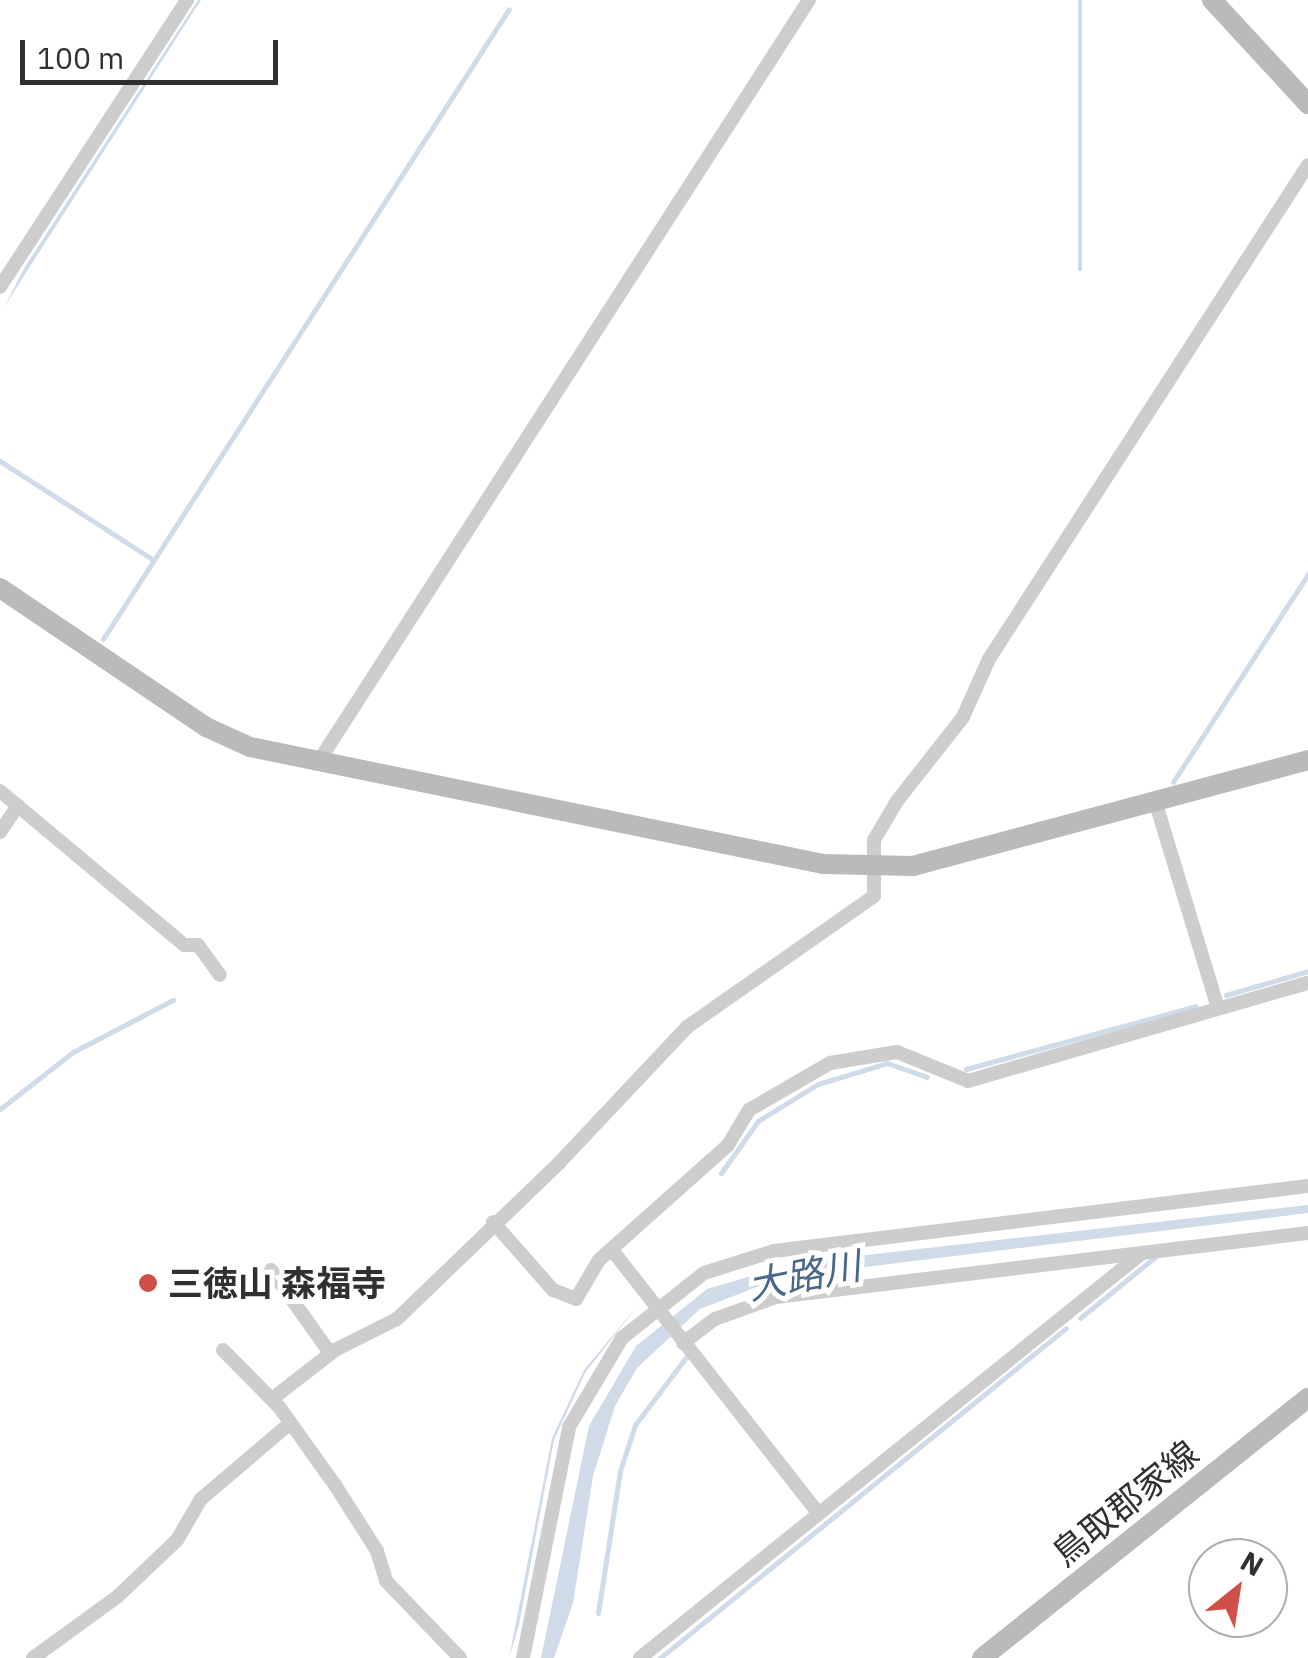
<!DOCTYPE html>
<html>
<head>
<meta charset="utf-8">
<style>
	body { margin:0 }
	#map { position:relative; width:1308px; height:1658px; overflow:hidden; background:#fff; font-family:"IBM Plex Sans","Noto Sans JP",sans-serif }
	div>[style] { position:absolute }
	.water>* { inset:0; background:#cfdbe8; transform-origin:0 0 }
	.stream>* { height:5px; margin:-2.5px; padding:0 2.5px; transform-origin:2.5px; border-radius:2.5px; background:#cfdbe8 }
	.street>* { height:14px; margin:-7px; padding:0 7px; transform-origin:7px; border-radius:7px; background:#cdcdcd }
	.secondary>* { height:20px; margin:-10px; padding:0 10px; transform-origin:10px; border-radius:10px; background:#bababa }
	.dots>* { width:28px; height:28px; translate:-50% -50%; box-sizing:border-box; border:5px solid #fff; border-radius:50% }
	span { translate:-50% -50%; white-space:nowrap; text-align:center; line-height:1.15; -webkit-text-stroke:10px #fff; paint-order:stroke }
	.poi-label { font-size:35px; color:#303030; font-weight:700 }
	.left { translate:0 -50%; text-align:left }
	.street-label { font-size:35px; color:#303030 }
	.water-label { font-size:38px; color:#486789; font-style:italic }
	.north { position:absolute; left:1188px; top:1538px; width:100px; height:100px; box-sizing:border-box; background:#fff; border:2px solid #acacac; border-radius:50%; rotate:30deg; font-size:28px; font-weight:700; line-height:40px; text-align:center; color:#303030 }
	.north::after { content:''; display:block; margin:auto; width:35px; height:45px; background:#d05049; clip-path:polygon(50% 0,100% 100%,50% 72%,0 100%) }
	.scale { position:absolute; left:20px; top:40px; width:258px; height:45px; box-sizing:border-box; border:5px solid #303030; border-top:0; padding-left:12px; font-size:30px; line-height:35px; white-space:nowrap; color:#303030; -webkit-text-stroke:8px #fff; paint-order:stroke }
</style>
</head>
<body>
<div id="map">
	<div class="water">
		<div style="clip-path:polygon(198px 0,201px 0,4px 307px,26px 265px)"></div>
		<div style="left:1078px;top:0;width:4px;height:271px"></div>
		<div style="clip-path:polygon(1308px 1205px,1308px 1213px,783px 1277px,700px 1309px,637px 1368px,615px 1406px,593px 1476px,573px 1603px,554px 1658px,541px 1658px,589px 1426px,636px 1346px,707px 1289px,796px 1263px)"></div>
		<div style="clip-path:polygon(639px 1304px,585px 1373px,554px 1440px,519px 1625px,509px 1658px,552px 1438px,584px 1370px)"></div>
	</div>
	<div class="stream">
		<div style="left:0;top:461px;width:181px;rotate:32.8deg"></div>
		<div style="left:103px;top:639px;width:749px;rotate:-57.2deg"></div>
		<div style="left:1173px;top:782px;width:248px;rotate:-57deg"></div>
		<div style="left:1226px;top:995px;width:85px;rotate:-16.3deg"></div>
		<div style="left:966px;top:1069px;width:238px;rotate:-15.3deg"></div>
		<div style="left:0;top:1109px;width:93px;rotate:-38deg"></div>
		<div style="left:73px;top:1052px;width:113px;rotate:-27.5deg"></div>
		<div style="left:721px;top:1173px;width:64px;rotate:-54.6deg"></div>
		<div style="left:758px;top:1121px;width:70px;rotate:-31.7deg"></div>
		<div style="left:818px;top:1084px;width:72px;rotate:-16.9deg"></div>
		<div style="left:887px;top:1063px;width:42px;rotate:19.3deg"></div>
		<div style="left:1080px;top:1318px;width:97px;rotate:-39.1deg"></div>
		<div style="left:598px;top:1613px;width:144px;rotate:-81.2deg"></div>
		<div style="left:620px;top:1471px;width:48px;rotate:-71.9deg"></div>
		<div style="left:635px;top:1425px;width:86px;rotate:-53deg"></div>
		<div style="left:660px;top:1658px;width:523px;rotate:-39.1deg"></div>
	</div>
	<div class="street">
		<div style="left:0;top:287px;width:343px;rotate:-56.9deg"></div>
		<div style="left:317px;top:764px;width:909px;rotate:-57.22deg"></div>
		<div style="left:0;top:791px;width:240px;rotate:39.9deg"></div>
		<div style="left:184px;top:945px;width:14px"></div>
		<div style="left:198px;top:945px;width:37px;rotate:54deg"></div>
		<div style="left:1156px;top:804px;width:210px;rotate:73.1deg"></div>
		<div style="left:0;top:832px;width:32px;rotate:-56deg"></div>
		<div style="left:493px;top:1222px;width:91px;rotate:48.6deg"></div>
		<div style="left:553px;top:1290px;width:25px;rotate:21deg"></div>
		<div style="left:576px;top:1299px;width:45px;rotate:-59.5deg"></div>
		<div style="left:599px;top:1260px;width:173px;rotate:-41.7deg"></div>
		<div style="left:728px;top:1145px;width:41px;rotate:-59deg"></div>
		<div style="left:749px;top:1110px;width:94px;rotate:-30.1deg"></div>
		<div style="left:830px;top:1063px;width:68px;rotate:-9.3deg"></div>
		<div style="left:897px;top:1052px;width:77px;rotate:22.2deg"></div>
		<div style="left:968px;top:1081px;width:354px;rotate:-16.1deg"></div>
		<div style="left:612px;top:1250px;width:335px;rotate:51.9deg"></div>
		<div style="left:271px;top:1270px;width:102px;rotate:54.6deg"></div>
		<div style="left:683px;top:1343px;width:40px;rotate:-37deg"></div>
		<div style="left:715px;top:1319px;width:65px;rotate:-19.8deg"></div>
		<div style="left:776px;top:1297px;width:536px;rotate:-6.86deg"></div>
		<div style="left:223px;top:1350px;width:81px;rotate:45.5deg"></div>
		<div style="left:280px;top:1408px;width:95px;rotate:54.5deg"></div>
		<div style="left:335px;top:1485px;width:78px;rotate:57.5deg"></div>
		<div style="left:377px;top:1551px;width:31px;rotate:73deg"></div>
		<div style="left:386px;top:1581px;width:107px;rotate:46.1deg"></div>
		<div style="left:272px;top:1399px;width:80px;rotate:-37.9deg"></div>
		<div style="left:335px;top:1350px;width:69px;rotate:-26.6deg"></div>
		<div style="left:397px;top:1319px;width:225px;rotate:-43.9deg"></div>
		<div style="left:559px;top:1163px;width:187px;rotate:-46.7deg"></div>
		<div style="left:687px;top:1027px;width:228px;rotate:-35deg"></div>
		<div style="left:874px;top:896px;width:56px;rotate:-90deg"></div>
		<div style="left:874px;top:840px;width:45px;rotate:-59.5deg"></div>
		<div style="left:897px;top:801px;width:107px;rotate:-51.8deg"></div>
		<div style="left:963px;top:717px;width:64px;rotate:-65.9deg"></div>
		<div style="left:989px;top:659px;width:588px;rotate:-57.15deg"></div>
		<div style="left:33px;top:1658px;width:104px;rotate:-36deg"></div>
		<div style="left:117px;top:1597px;width:83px;rotate:-43.5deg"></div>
		<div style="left:177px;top:1540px;width:48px;rotate:-59.7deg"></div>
		<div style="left:201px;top:1499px;width:116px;rotate:-40.4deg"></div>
		<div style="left:523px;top:1658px;width:236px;rotate:-78.7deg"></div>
		<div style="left:569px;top:1427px;width:104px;rotate:-59.2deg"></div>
		<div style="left:622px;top:1338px;width:105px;rotate:-38.4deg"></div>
		<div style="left:704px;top:1273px;width:73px;rotate:-17.4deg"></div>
		<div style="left:774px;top:1251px;width:538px;rotate:-6.94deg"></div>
		<div style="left:640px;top:1658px;width:645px;rotate:-38.9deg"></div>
	</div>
	<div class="secondary">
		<div style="left:1212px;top:0;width:142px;rotate:47.3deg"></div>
		<div style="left:0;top:588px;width:249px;rotate:34deg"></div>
		<div style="left:206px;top:727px;width:48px;rotate:24.4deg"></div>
		<div style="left:250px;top:747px;width:585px;rotate:11.54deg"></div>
		<div style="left:823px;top:864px;width:90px;rotate:1.3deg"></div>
		<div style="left:913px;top:866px;width:409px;rotate:-15deg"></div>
		<div style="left:982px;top:1658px;width:417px;rotate:-38.6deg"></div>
	</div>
	<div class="dots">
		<div style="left:148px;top:1283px;background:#d05049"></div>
	</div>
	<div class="poi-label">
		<span class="left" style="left:168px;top:1283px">三徳山 森福寺</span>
	</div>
	<div class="street-label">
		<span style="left:1125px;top:1503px;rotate:-39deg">鳥取郡家線</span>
	</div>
	<div class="water-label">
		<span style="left:804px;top:1275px;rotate:-11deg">大路川</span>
	</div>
	<div class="north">N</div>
	<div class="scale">100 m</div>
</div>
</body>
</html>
